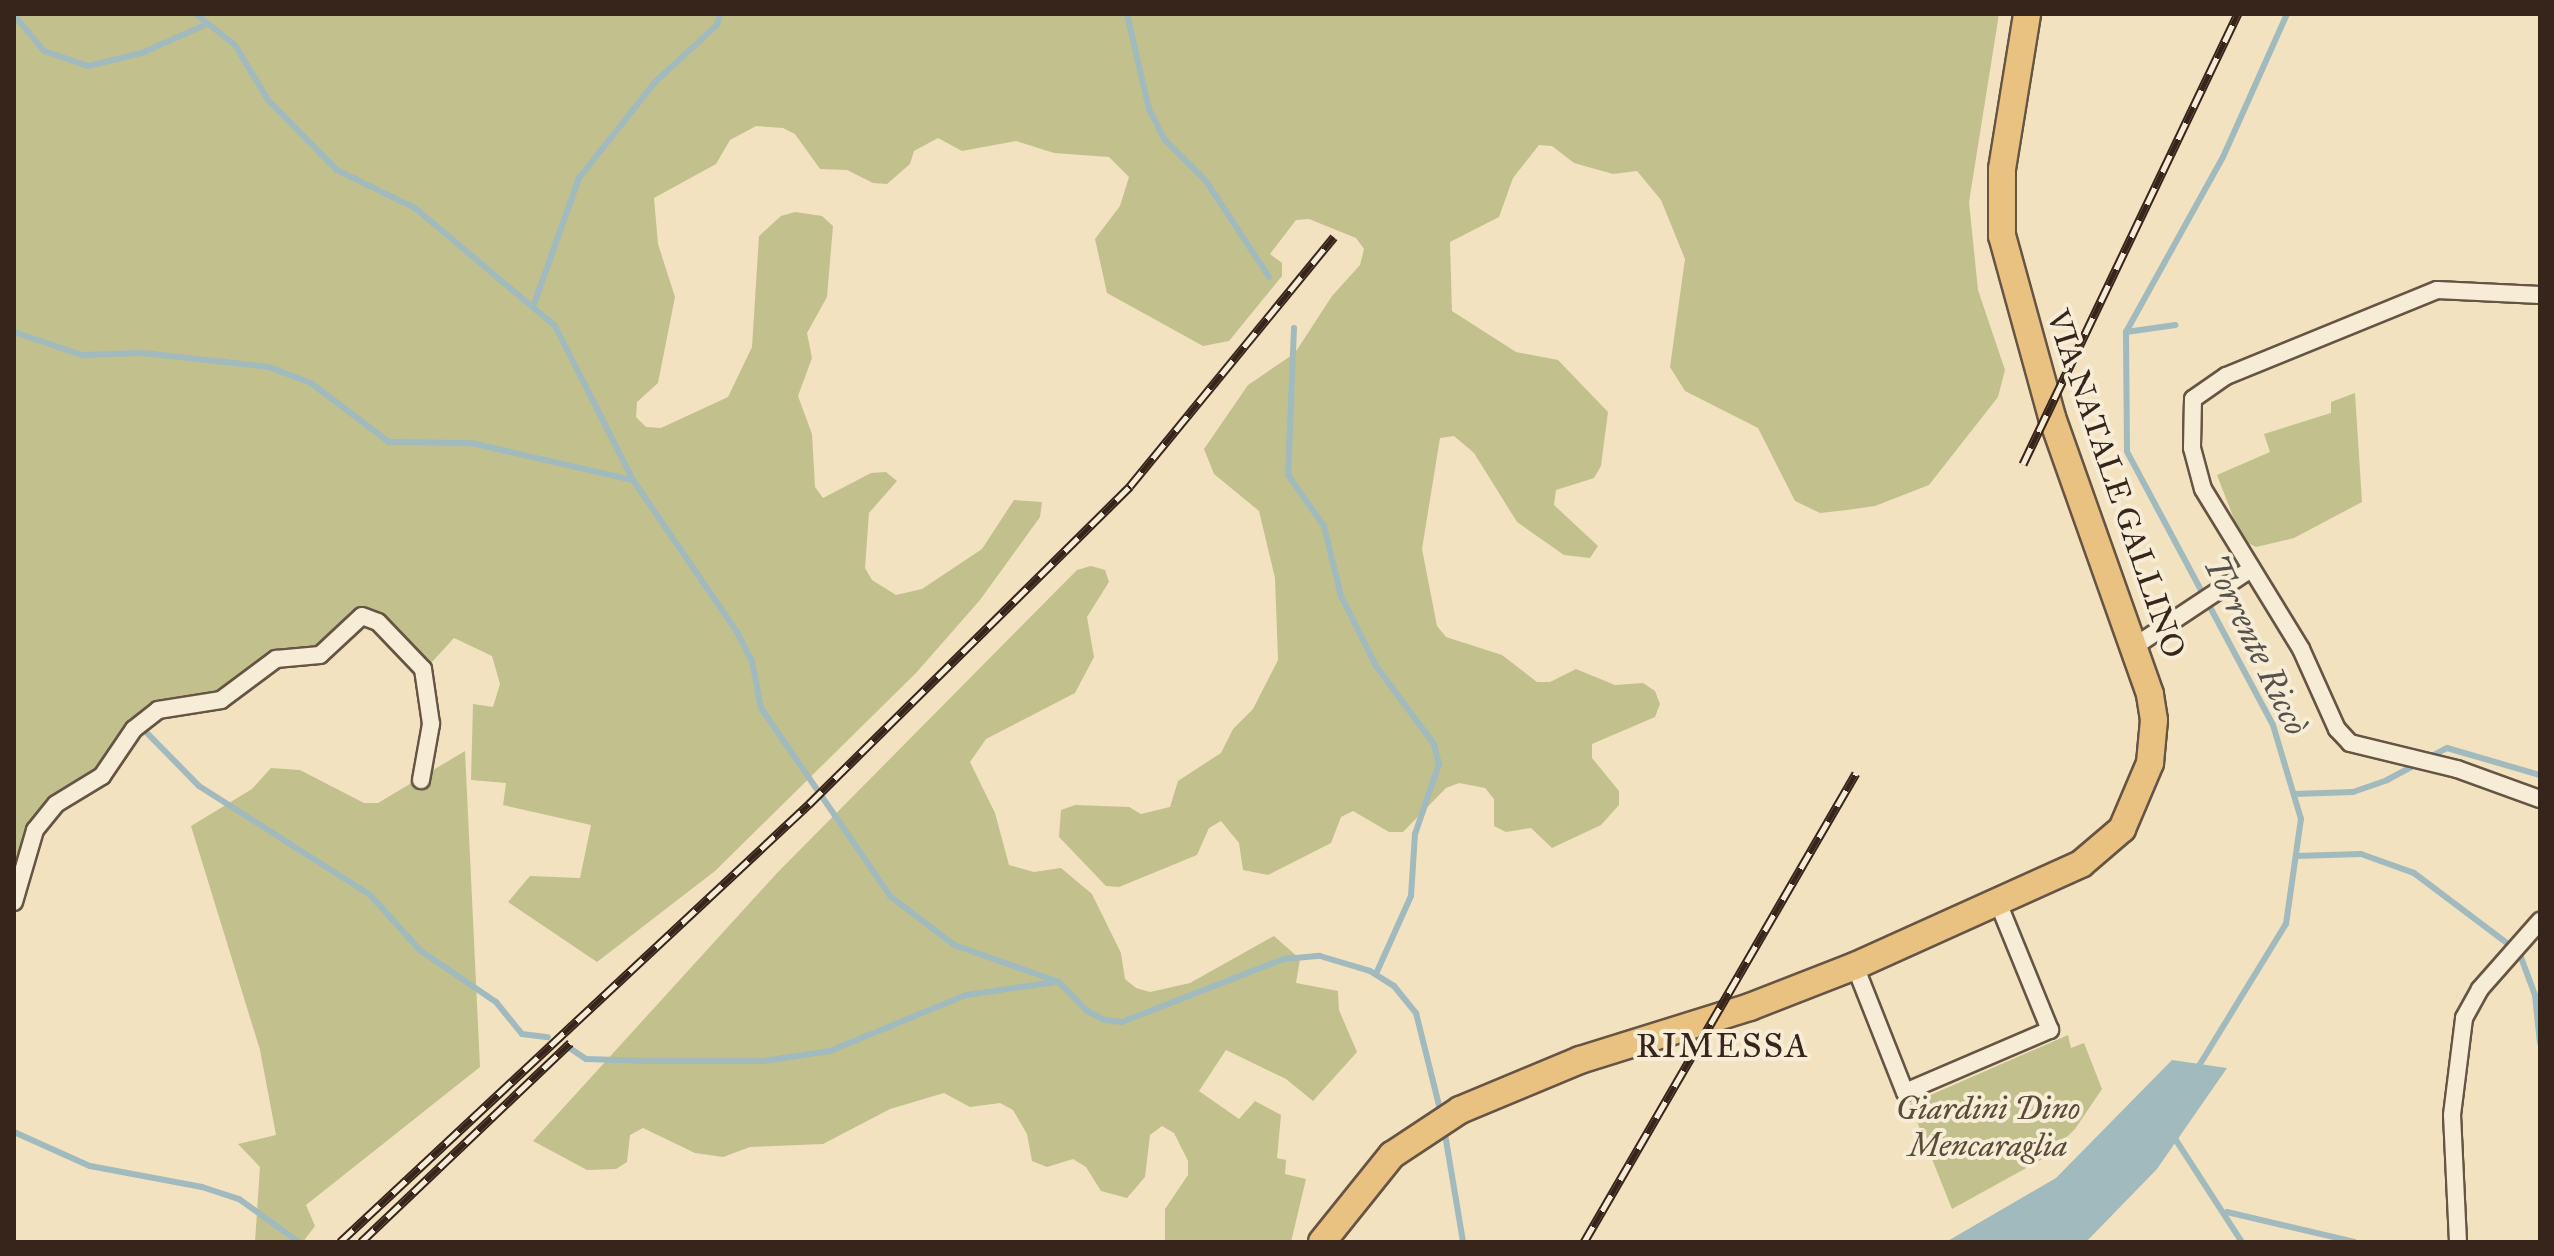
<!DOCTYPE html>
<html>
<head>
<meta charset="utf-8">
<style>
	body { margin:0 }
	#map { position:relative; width:2554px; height:1256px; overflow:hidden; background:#f2e2c0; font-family:"IM FELL Great Primer",serif }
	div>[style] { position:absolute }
	.green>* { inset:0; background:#c2c18d }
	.water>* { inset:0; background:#a1babe }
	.stream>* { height:6px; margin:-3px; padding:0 3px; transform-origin:3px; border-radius:3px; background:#a1babe }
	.roads { filter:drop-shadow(2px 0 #665444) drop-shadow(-2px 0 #665444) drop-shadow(0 2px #665444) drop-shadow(0 -2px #665444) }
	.street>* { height:16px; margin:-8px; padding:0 8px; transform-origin:8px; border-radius:8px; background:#f7ecd6 }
	.primary>* { height:26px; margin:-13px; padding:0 13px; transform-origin:13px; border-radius:13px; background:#e9c180 }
	.rail>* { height:9px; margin-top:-4.5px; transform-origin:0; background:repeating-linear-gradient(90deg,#f7ecd6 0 18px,#37241b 0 36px); box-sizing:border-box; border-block:2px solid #37241b }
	span { translate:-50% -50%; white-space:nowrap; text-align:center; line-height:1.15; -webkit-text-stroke:8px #f7ecd6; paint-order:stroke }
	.street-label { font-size:32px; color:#37241b }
	.park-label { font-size:32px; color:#5a4b38; font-style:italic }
	.water-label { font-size:34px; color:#57514c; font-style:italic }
	.neighbourhood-label { font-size:34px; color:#37241b; letter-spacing:2px }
	.frame { position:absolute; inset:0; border:16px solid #37241b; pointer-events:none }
</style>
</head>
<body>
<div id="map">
	<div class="green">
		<div style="clip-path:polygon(14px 14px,1999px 14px,1969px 202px,1978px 290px,2005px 370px,1998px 397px,1929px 485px,1875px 506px,1847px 510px,1820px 513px,1795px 501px,1758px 428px,1685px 391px,1670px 367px,1685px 259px,1661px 200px,1637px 171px,1613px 174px,1574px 163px,1552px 146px,1539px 145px,1513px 178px,1499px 217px,1450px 242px,1452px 311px,1516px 352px,1558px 360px,1608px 412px,1601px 466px,1594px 478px,1556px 490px,1554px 505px,1598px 546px,1590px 558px,1564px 555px,1517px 522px,1474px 453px,1454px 436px,1440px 438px,1422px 549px,1437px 626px,1446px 637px,1502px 655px,1537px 682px,1550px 682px,1576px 669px,1615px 685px,1643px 683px,1655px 691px,1660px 704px,1655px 717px,1592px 744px,1592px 758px,1619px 791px,1619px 805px,1601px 825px,1552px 848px,1531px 828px,1506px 832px,1494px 826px,1494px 799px,1485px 788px,1459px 783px,1446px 788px,1403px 832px,1389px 832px,1353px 811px,1341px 817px,1331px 843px,1268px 875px,1243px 870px,1239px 843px,1221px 821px,1209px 828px,1197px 855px,1119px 887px,1106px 886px,1059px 837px,1061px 810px,1075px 805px,1129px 807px,1141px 814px,1170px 807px,1178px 781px,1221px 753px,1233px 729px,1253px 709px,1278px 660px,1275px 578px,1259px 511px,1214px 474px,1204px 449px,1248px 385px,1295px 353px,1332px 296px,1360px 265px,1364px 249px,1356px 238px,1309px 219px,1296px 220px,1270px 254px,1282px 263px,1282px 276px,1229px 341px,1203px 346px,1107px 293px,1095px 239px,1120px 206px,1129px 177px,1109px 157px,1054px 153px,1016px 141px,962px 151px,938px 138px,914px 151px,910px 164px,887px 184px,873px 183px,847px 170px,820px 169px,795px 134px,783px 128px,756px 126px,730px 140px,716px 164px,654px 198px,658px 244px,675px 297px,658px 383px,637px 402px,636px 417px,646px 427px,661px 428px,728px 397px,752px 347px,759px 236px,781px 216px,795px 212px,822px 216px,833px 226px,827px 297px,807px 333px,812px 358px,798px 396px,812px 434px,815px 487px,823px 498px,871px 473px,886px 472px,897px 481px,869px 513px,865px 568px,872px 580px,896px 595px,922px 589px,982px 549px,1014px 500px,1042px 502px,1040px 517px,980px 600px,916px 673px,715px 871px,597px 962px,508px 902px,530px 876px,580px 878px,591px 825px,503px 805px,506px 783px,471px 780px,473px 704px,493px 707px,500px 684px,492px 656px,454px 638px,432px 662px,367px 609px,354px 613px,323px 645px,263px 658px,224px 692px,167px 702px,81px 784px,48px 802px,14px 883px)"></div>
		<div style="clip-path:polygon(2355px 393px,2362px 502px,2294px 538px,2256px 547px,2242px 540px,2217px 475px,2270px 452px,2264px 434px,2331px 413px,2331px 402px)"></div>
		<div style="clip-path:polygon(1091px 566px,1105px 570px,1109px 582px,1087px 617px,1094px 657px,1075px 693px,986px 739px,970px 762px,995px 813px,1009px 865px,1034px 872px,1061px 868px,1092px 894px,1121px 953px,1125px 979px,1136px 988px,1150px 992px,1190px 983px,1274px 936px,1300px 959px,1296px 983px,1338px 991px,1339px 1010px,1357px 1052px,1313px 1101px,1286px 1079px,1226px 1050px,1199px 1091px,1239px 1119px,1255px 1101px,1281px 1115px,1277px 1158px,1286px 1160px,1285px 1174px,1306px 1179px,1291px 1242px,1165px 1242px,1165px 1209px,1188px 1175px,1188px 1161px,1174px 1133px,1162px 1126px,1150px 1135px,1145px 1177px,1127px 1198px,1101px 1191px,1086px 1167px,1073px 1159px,1047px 1167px,1032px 1161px,1027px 1134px,1013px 1110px,1000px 1103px,970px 1107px,944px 1093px,890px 1109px,823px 1144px,750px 1147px,723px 1157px,695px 1153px,643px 1128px,630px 1135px,627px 1162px,616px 1169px,587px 1170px,533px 1141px,778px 872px,1077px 570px)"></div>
		<div style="clip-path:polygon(465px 751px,480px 1067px,306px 1205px,315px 1226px,303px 1242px,255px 1242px,260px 1167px,238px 1144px,276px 1135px,260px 1050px,191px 826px,252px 789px,271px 768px,300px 770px,364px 803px,378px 803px)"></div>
		<div style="clip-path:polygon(2068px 1035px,2071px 1048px,2084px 1043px,2102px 1089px,2075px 1129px,2046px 1157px,1952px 1209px,1910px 1104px)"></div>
	</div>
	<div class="water">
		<div style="clip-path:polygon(2172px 1060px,2227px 1068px,2157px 1169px,2086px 1242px,1946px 1242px,2056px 1178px)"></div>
	</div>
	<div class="stream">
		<div style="left:196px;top:14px;width:50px;rotate:38.5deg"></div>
		<div style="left:235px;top:45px;width:64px;rotate:59deg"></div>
		<div style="left:268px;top:100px;width:98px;rotate:45.4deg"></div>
		<div style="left:337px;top:170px;width:87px;rotate:26deg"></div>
		<div style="left:415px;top:208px;width:183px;rotate:40.1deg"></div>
		<div style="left:555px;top:326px;width:173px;rotate:63.1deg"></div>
		<div style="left:633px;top:480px;width:184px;rotate:55.6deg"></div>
		<div style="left:737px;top:632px;width:33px;rotate:63deg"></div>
		<div style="left:752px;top:661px;width:48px;rotate:79.2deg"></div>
		<div style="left:761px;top:708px;width:228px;rotate:55.5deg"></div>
		<div style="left:890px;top:896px;width:81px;rotate:37.4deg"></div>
		<div style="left:954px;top:945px;width:111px;rotate:19.4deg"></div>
		<div style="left:1059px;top:982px;width:40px;rotate:46deg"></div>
		<div style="left:1087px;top:1011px;width:20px;rotate:27deg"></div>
		<div style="left:1105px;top:1020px;width:17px;rotate:7deg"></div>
		<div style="left:1122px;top:1022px;width:174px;rotate:-21.3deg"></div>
		<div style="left:1284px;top:959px;width:36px;rotate:-5deg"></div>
		<div style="left:1320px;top:956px;width:52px;rotate:16.7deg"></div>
		<div style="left:1370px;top:971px;width:28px;rotate:32deg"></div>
		<div style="left:1394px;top:986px;width:35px;rotate:51deg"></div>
		<div style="left:1416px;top:1013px;width:103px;rotate:76deg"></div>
		<div style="left:1127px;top:14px;width:98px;rotate:77deg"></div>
		<div style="left:1149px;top:109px;width:35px;rotate:63deg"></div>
		<div style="left:1165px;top:140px;width:58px;rotate:45deg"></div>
		<div style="left:1206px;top:181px;width:115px;rotate:56.7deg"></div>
		<div style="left:14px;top:15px;width:47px;rotate:50.2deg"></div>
		<div style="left:44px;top:51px;width:46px;rotate:18.8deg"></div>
		<div style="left:88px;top:66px;width:56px;rotate:-13.5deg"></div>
		<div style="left:142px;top:53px;width:71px;rotate:-24deg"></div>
		<div style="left:533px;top:307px;width:137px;rotate:-70.4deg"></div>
		<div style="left:579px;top:178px;width:122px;rotate:-51.6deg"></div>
		<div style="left:655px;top:82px;width:84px;rotate:-42.6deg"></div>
		<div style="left:717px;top:25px;width:11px;rotate:-75deg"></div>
		<div style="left:1294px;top:328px;width:147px;rotate:92.3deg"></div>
		<div style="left:1288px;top:475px;width:62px;rotate:54.8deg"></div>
		<div style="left:1324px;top:526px;width:72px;rotate:76.3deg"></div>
		<div style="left:1341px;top:596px;width:78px;rotate:63.4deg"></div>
		<div style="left:1376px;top:666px;width:97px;rotate:53.4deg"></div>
		<div style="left:1434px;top:744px;width:21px;rotate:76deg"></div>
		<div style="left:1439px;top:764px;width:74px;rotate:108.9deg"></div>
		<div style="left:1415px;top:834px;width:62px;rotate:93.7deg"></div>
		<div style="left:1411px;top:896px;width:85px;rotate:114.2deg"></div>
		<div style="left:14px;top:332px;width:72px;rotate:18.7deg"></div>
		<div style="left:82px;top:355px;width:61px;rotate:-1.9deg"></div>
		<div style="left:143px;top:353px;width:127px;rotate:6.3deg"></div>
		<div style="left:269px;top:367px;width:45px;rotate:20.9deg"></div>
		<div style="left:311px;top:383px;width:98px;rotate:37.1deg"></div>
		<div style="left:389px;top:442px;width:82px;rotate:0.7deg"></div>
		<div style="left:471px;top:443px;width:166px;rotate:12.9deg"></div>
		<div style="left:2126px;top:332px;width:50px;rotate:-8deg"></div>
		<div style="left:147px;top:733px;width:74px;rotate:45.5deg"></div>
		<div style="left:199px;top:786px;width:203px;rotate:32.5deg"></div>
		<div style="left:370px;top:895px;width:76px;rotate:47.7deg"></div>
		<div style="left:421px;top:951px;width:91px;rotate:34.2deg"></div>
		<div style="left:496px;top:1002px;width:41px;rotate:50.9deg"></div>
		<div style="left:522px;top:1034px;width:26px;rotate:7deg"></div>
		<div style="left:2294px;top:794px;width:59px;rotate:-1.9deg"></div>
		<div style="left:2353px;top:792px;width:36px;rotate:-19deg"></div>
		<div style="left:2387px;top:780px;width:68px;rotate:-28.1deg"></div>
		<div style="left:2447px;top:748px;width:97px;rotate:16.2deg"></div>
		<div style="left:2296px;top:856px;width:65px;rotate:-1.8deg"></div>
		<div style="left:2361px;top:854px;width:56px;rotate:19.7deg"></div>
		<div style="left:2414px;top:873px;width:131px;rotate:37deg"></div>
		<div style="left:2519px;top:952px;width:46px;rotate:69.6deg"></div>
		<div style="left:2535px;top:995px;width:48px;rotate:84.1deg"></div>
		<div style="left:571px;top:1049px;width:18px;rotate:34deg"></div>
		<div style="left:586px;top:1059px;width:62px;rotate:1.8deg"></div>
		<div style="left:648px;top:1061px;width:115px"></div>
		<div style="left:763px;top:1061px;width:68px;rotate:-8.5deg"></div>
		<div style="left:830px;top:1051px;width:147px;rotate:-22.4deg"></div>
		<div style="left:966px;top:995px;width:90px;rotate:-8.3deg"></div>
		<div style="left:2197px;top:1069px;width:170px;rotate:-58.5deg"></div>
		<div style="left:2286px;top:924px;width:106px;rotate:-81.9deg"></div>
		<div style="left:2301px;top:819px;width:98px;rotate:-106.6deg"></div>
		<div style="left:2273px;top:725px;width:310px;rotate:-118.1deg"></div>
		<div style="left:2127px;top:451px;width:119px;rotate:-90.5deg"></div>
		<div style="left:2126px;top:332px;width:200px;rotate:-61deg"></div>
		<div style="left:2223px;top:157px;width:157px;rotate:-65.9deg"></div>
		<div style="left:1444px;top:1128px;width:116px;rotate:80.5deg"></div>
		<div style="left:14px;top:1132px;width:83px;rotate:24.1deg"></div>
		<div style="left:90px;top:1166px;width:114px;rotate:10.6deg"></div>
		<div style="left:202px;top:1187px;width:39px;rotate:18deg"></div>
		<div style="left:239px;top:1199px;width:74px;rotate:35.6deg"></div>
		<div style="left:2172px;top:1134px;width:129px;rotate:57.1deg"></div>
		<div style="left:2227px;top:1212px;width:131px;rotate:13.2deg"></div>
	</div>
	<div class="roads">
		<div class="street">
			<div style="left:2540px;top:295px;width:103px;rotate:-177.2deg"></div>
			<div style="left:2437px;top:290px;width:228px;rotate:157.8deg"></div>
			<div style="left:2226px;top:376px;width:40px;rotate:145.1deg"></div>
			<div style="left:2193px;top:399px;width:49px;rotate:91.2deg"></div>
			<div style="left:2192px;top:448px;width:42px;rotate:75deg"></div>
			<div style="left:2203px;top:489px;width:188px;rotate:58.5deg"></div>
			<div style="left:2301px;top:649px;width:88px;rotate:65.8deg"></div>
			<div style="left:2337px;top:729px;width:19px;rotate:47deg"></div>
			<div style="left:2350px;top:743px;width:110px;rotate:13.7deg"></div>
			<div style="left:2457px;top:769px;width:88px;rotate:19.9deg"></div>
			<div style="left:2135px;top:646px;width:139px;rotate:-33.6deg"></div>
			<div style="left:14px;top:902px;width:75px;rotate:-73.7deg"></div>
			<div style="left:35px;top:830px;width:33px;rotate:-51deg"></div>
			<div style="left:56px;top:804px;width:54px;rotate:-31.3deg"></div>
			<div style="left:102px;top:776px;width:57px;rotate:-55.8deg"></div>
			<div style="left:134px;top:729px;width:31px;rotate:-38deg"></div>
			<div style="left:158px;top:710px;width:64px;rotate:-9deg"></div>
			<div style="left:221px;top:700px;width:69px;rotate:-36.7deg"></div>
			<div style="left:276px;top:659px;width:44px;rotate:-5.2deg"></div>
			<div style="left:320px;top:655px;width:57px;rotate:-42.9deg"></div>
			<div style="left:362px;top:616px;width:17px;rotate:21deg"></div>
			<div style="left:378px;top:622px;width:65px;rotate:46.2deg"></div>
			<div style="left:423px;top:669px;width:56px;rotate:81.7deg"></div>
			<div style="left:431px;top:724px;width:57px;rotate:100.1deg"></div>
			<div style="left:1855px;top:966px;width:136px;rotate:68.4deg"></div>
			<div style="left:1905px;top:1092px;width:158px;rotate:-23.2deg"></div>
			<div style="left:2050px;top:1030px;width:143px;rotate:-112.2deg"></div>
			<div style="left:2458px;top:1242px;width:127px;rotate:-92.7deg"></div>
			<div style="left:2452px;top:1115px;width:98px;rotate:-82.9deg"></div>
			<div style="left:2464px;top:1018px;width:33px;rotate:-61deg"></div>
			<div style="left:2480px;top:989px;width:91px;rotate:-48.6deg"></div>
		</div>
		<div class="primary">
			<div style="left:1322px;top:1242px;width:112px;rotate:-51.2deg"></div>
			<div style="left:1392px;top:1155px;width:82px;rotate:-33.5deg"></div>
			<div style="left:1460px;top:1110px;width:130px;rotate:-22.6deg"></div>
			<div style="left:1580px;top:1060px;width:178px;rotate:-17.3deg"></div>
			<div style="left:1750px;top:1007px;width:113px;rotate:-21.3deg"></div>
			<div style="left:1855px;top:966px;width:248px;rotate:-24.3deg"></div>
			<div style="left:2081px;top:864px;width:54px;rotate:-40.5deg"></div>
			<div style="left:2122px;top:829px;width:72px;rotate:-67deg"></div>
			<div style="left:2150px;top:763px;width:43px;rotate:-84.7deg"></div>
			<div style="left:2154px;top:720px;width:26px;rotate:-99deg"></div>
			<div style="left:2150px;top:694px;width:294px;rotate:-109.5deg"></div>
			<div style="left:2052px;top:417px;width:188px;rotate:-105.4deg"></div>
			<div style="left:2002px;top:236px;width:67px;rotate:-90deg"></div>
			<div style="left:2002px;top:169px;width:157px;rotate:-80.8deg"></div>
		</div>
	</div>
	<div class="rail">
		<div style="left:2023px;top:464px;width:499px;rotate:-64.5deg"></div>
		<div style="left:340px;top:1242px;width:642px;rotate:-43.04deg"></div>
		<div style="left:809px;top:804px;width:452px;rotate:-44.7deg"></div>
		<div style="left:1130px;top:486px;width:322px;rotate:-50.7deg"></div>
		<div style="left:361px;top:1242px;width:289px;rotate:-43.6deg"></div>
		<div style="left:1584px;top:1242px;width:542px;rotate:-59.89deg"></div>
	</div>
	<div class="street-label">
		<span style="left:2115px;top:484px;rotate:71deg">VIA NATALE GALLINO</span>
	</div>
	<div class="park-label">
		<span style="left:1988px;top:1128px">Giardini Dino<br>Mencaraglia</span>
	</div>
	<div class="water-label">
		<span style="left:2256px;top:645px;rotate:64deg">Torrente Riccò</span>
	</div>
	<div class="neighbourhood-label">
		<span style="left:1723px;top:1046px">RIMESSA</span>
	</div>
	<div class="frame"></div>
</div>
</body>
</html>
